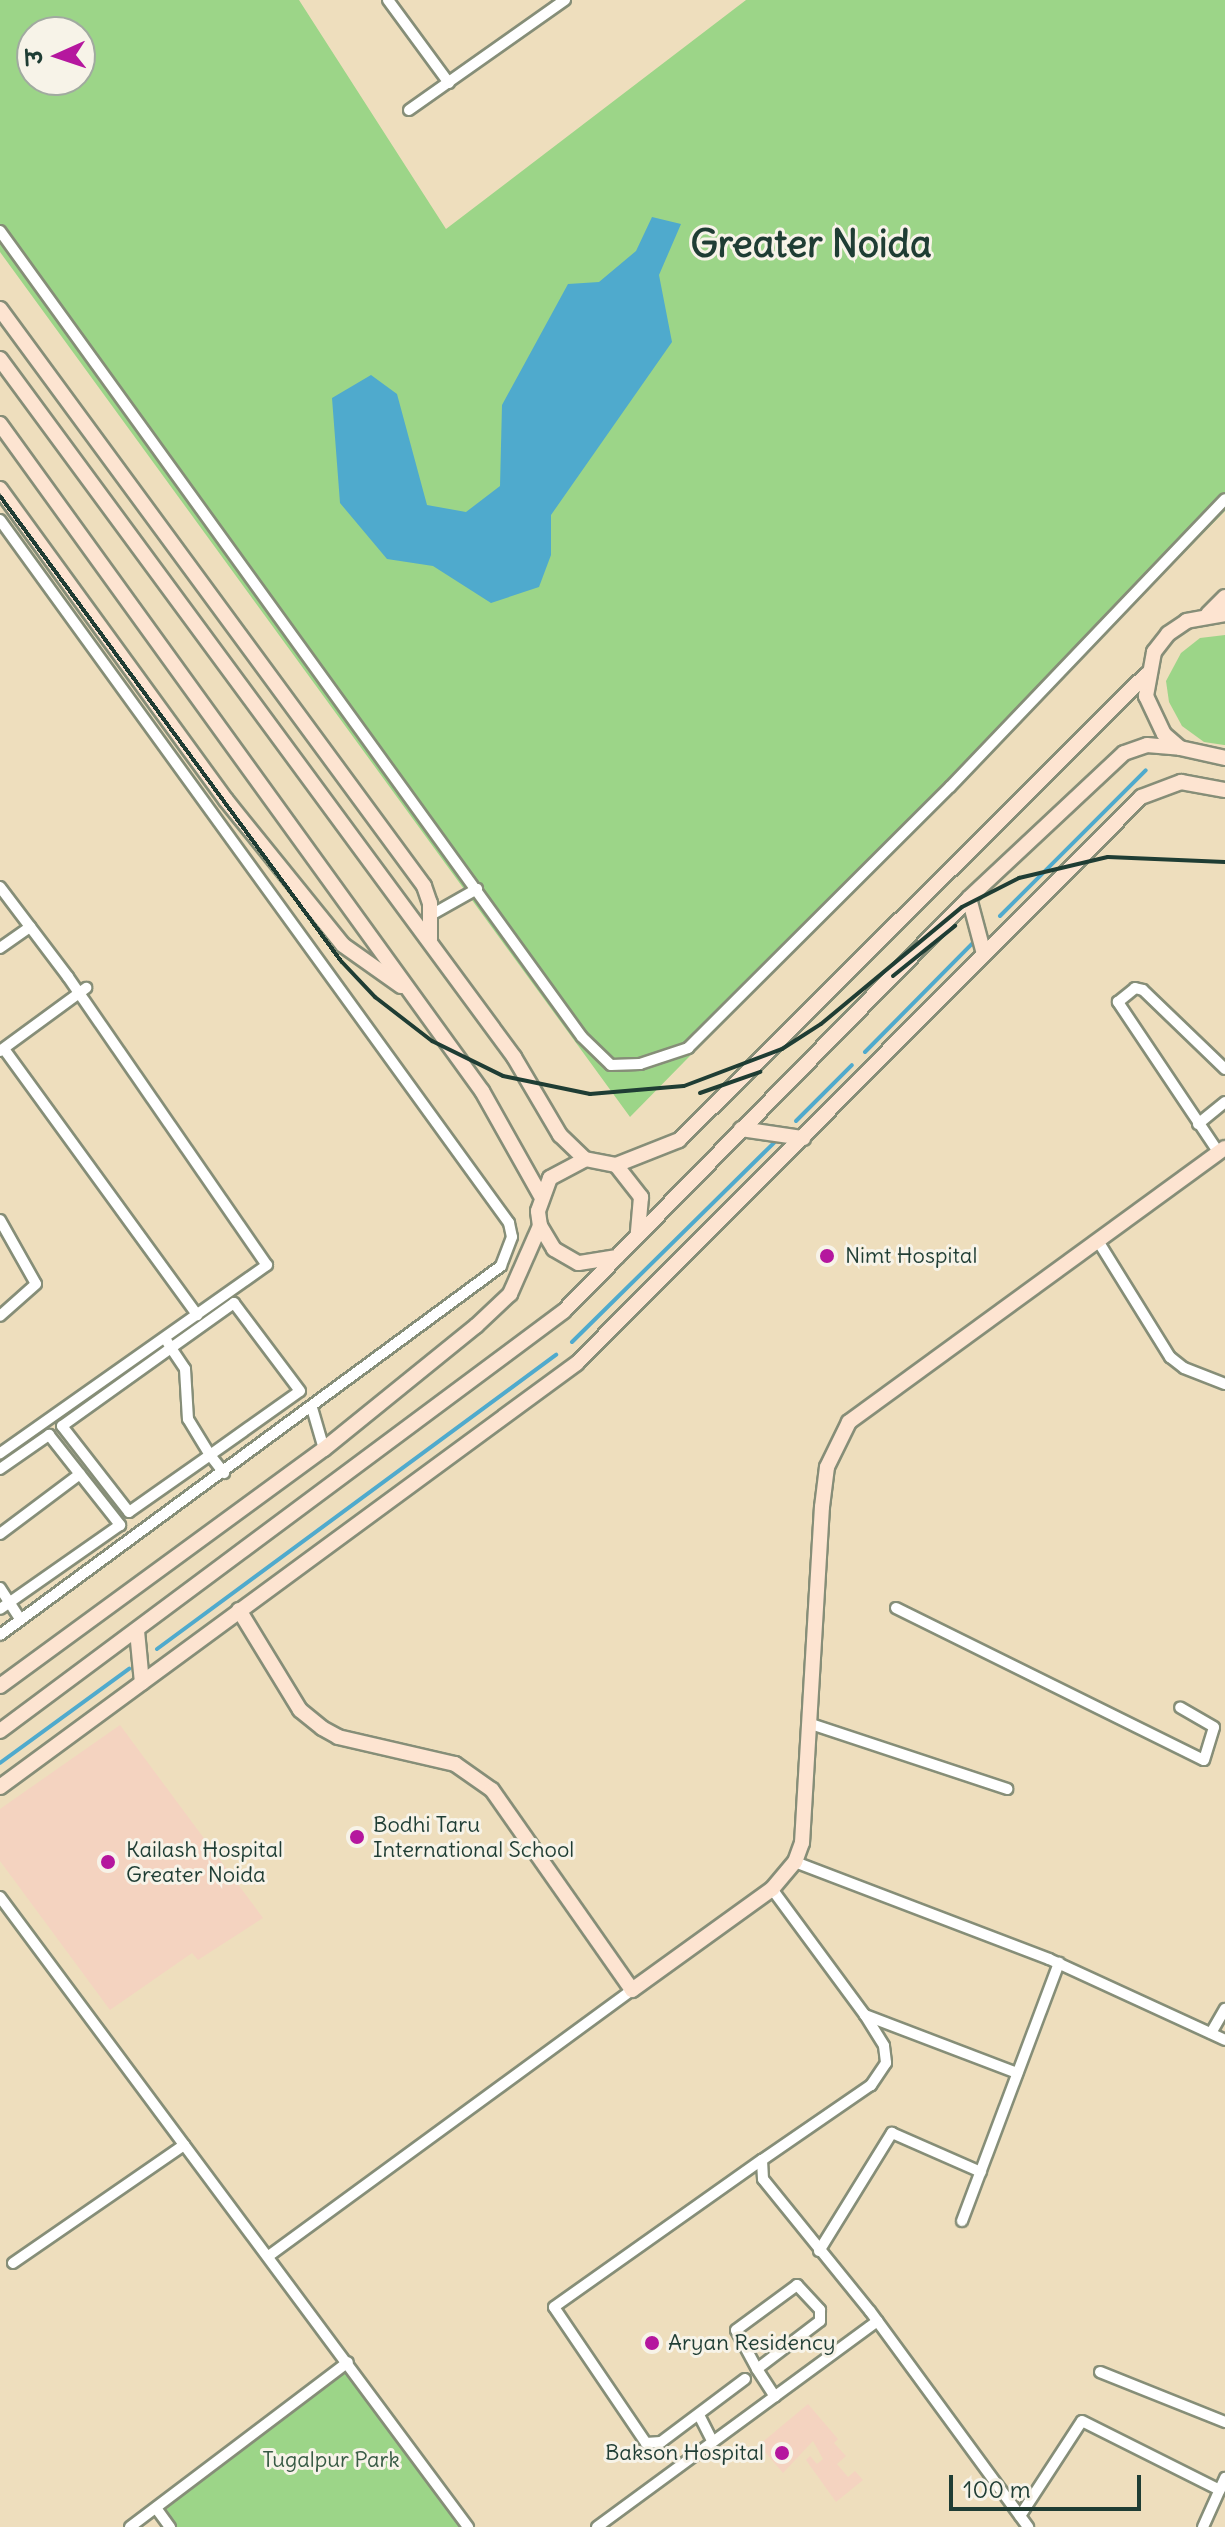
<!DOCTYPE html>
<html>
<head>
<meta charset="utf-8">
<style>
	body { margin:0 }
	#map { position:relative; width:1225px; height:2527px; overflow:hidden; background:#eedebd; font-family:Delius,"Playpen Sans Deva",sans-serif }
	div>[style] { position:absolute }
	.built>* { inset:0; background:#f4d3c0 }
	.green>* { inset:0; background:#9cd588 }
	.water>* { inset:0; background:#4faacd }
	.stream>* { height:4px; margin:-2px; padding:0 2px; transform-origin:2px; border-radius:2px; background:#4faacd }
	.roads { filter:drop-shadow(2px 0 #868e78) drop-shadow(-2px 0 #868e78) drop-shadow(0 2px #868e78) drop-shadow(0 -2px #868e78) }
	.street>* { height:10px; margin:-5px; padding:0 5px; transform-origin:5px; border-radius:5px; background:#fff }
	.secondary>* { height:14px; margin:-7px; padding:0 7px; transform-origin:7px; border-radius:7px; background:#fde4d1 }
	.rail>* { height:4px; margin:-2px; padding:0 2px; transform-origin:2px; border-radius:2px; background:#1f3d34 }
	.dots>* { width:22px; height:22px; translate:-50% -50%; box-sizing:border-box; border:4px solid #f7f3e8; border-radius:50% }
	span { translate:-50% -50%; white-space:nowrap; text-align:center; line-height:1.15; -webkit-text-stroke:6px #f7f3e8; paint-order:stroke }
	.poi-label { font-size:22px; color:#1f3d34 }
	.left { translate:0 -50%; text-align:left }
	.right { translate:-100% -50%; text-align:right }
	.park-label { font-size:22px; color:#385b45 }
	.town-label { font-size:38px; color:#1f3d34; font-weight:700 }
	.north { position:absolute; left:16px; top:16px; width:80px; height:80px; box-sizing:border-box; background:#f7f3e8; border:2px solid #a1aaa0; border-radius:50%; rotate:267deg; font-size:22px; font-weight:700; line-height:32px; text-align:center; color:#1f3d34 }
	.north::after { content:''; display:block; margin:auto; width:28px; height:36px; background:#b5179e; clip-path:polygon(50% 0,100% 100%,50% 72%,0 100%) }
	.scale { position:absolute; left:949px; top:2475px; width:192px; height:36px; box-sizing:border-box; border:4px solid #1f3d34; border-top:0; padding-left:10px; font-size:24px; line-height:28px; white-space:nowrap; color:#1f3d34; -webkit-text-stroke:6px #f7f3e8; paint-order:stroke }
</style>
</head>
<body>
<div id="map">
	<div class="built">
		<div style="clip-path:polygon(120px 1725px,263px 1918px,198px 1960px,192px 1953px,110px 2010px,0 1861px,0 1809px)"></div>
		<div style="clip-path:polygon(808px 2404px,838px 2439px,834px 2443px,846px 2456px,837px 2464px,848px 2477px,855px 2471px,863px 2480px,836px 2502px,806px 2460px,810px 2456px,817px 2464px,823px 2459px,813px 2441px,783px 2473px,759px 2445px)"></div>
	</div>
	<div class="green">
		<div style="clip-path:polygon(evenodd,0 0,299px 0,446px 229px,746px 0,1225px 0,1225px 511px,630px 1117px,0 252px,0 0,32px 32px,80px 32px,80px 80px,32px 80px,32px 32px)"></div>
		<div style="clip-path:polygon(1225px 635px,1225px 745px,1224px 745px,1204px 742px,1182px 726px,1169px 702px,1166px 681px,1181px 653px,1200px 638px)"></div>
		<div style="clip-path:polygon(348px 2362px,468px 2527px,170px 2527px,156px 2508px)"></div>
	</div>
	<div class="water">
		<div style="clip-path:polygon(652px 217px,681px 224px,659px 275px,672px 342px,551px 515px,551px 555px,539px 587px,491px 603px,433px 566px,387px 559px,340px 503px,332px 398px,371px 375px,397px 394px,427px 505px,466px 512px,500px 486px,502px 405px,568px 284px,599px 282px,636px 251px)"></div>
	</div>
	<div class="stream">
		<div style="left:1000px;top:916px;width:206px;rotate:-45deg"></div>
		<div style="left:865px;top:1052px;width:158px;rotate:-45.3deg"></div>
		<div style="left:796px;top:1121px;width:79px;rotate:-45deg"></div>
		<div style="left:572px;top:1342px;width:284px;rotate:-44.6deg"></div>
		<div style="left:157px;top:1649px;width:496px;rotate:-36.4deg"></div>
		<div style="left:0;top:1763px;width:160px;rotate:-36.1deg"></div>
	</div>
	<div class="roads">
		<div class="street">
			<div style="left:388px;top:0;width:103px;rotate:53.7deg"></div>
			<div style="left:409px;top:110px;width:191px;rotate:-35.2deg"></div>
			<div style="left:0;top:231px;width:994px;rotate:54.17deg"></div>
			<div style="left:582px;top:1037px;width:40px;rotate:44deg"></div>
			<div style="left:611px;top:1065px;width:29px;rotate:-2deg"></div>
			<div style="left:640px;top:1064px;width:51px;rotate:-18.4deg"></div>
			<div style="left:688px;top:1048px;width:370px;rotate:-44.9deg"></div>
			<div style="left:950px;top:787px;width:398px;rotate:-46.3deg"></div>
			<div style="left:0;top:520px;width:868px;rotate:54.09deg"></div>
			<div style="left:509px;top:1223px;width:14px;rotate:78deg"></div>
			<div style="left:512px;top:1237px;width:31px;rotate:111deg"></div>
			<div style="left:501px;top:1266px;width:622px;rotate:143.63deg"></div>
			<div style="left:0;top:887px;width:113px;rotate:52.9deg"></div>
			<div style="left:68px;top:977px;width:350px;rotate:55.4deg"></div>
			<div style="left:267px;top:1265px;width:327px;rotate:144.8deg"></div>
			<div style="left:431px;top:915px;width:53px;rotate:-29.5deg"></div>
			<div style="left:0;top:948px;width:37px;rotate:-35deg"></div>
			<div style="left:4px;top:1049px;width:329px;rotate:54deg"></div>
			<div style="left:0;top:1051px;width:107px;rotate:-36.2deg"></div>
			<div style="left:1198px;top:1124px;width:35px;rotate:-39deg"></div>
			<div style="left:1219px;top:1153px;width:182px;rotate:-123.8deg"></div>
			<div style="left:1118px;top:1002px;width:22px;rotate:-39deg"></div>
			<div style="left:1135px;top:988px;width:8px;rotate:14deg"></div>
			<div style="left:1143px;top:990px;width:114px;rotate:43.9deg"></div>
			<div style="left:0;top:1220px;width:73px;rotate:60.6deg"></div>
			<div style="left:36px;top:1284px;width:48px;rotate:138.4deg"></div>
			<div style="left:1098px;top:1241px;width:137px;rotate:58.2deg"></div>
			<div style="left:1170px;top:1357px;width:18px;rotate:38deg"></div>
			<div style="left:1184px;top:1368px;width:44px;rotate:21.3deg"></div>
			<div style="left:165px;top:1338px;width:12px;rotate:59deg"></div>
			<div style="left:171px;top:1348px;width:25px;rotate:56deg"></div>
			<div style="left:185px;top:1369px;width:50px;rotate:86.6deg"></div>
			<div style="left:188px;top:1419px;width:42px;rotate:58.6deg"></div>
			<div style="left:210px;top:1455px;width:110px;rotate:-35.4deg"></div>
			<div style="left:300px;top:1391px;width:110px;rotate:-126.9deg"></div>
			<div style="left:234px;top:1303px;width:77px;rotate:144.5deg"></div>
			<div style="left:171px;top:1348px;width:134px;rotate:144.4deg"></div>
			<div style="left:62px;top:1426px;width:109px;rotate:52.1deg"></div>
			<div style="left:129px;top:1512px;width:99px;rotate:-35.1deg"></div>
			<div style="left:210px;top:1455px;width:23px;rotate:52deg"></div>
			<div style="left:312px;top:1408px;width:43px;rotate:73.7deg"></div>
			<div style="left:0;top:1469px;width:60px;rotate:-34.8deg"></div>
			<div style="left:49px;top:1435px;width:115px;rotate:51.7deg"></div>
			<div style="left:120px;top:1525px;width:146px;rotate:145deg"></div>
			<div style="left:0;top:1534px;width:100px;rotate:-36.9deg"></div>
			<div style="left:0;top:1588px;width:38px;rotate:57deg"></div>
			<div style="left:896px;top:1608px;width:343px;rotate:26.3deg"></div>
			<div style="left:1204px;top:1760px;width:34px;rotate:-73deg"></div>
			<div style="left:1214px;top:1727px;width:39px;rotate:-150deg"></div>
			<div style="left:808px;top:1723px;width:210px;rotate:18.3deg"></div>
			<div style="left:795px;top:1862px;width:272px;rotate:20.9deg"></div>
			<div style="left:1049px;top:1959px;width:194px;rotate:24.7deg"></div>
			<div style="left:772px;top:1889px;width:157px;rotate:53.6deg"></div>
			<div style="left:865px;top:2015px;width:36px;rotate:58deg"></div>
			<div style="left:884px;top:2046px;width:17px;rotate:83deg"></div>
			<div style="left:886px;top:2063px;width:27px;rotate:124deg"></div>
			<div style="left:871px;top:2085px;width:132px;rotate:145.5deg"></div>
			<div style="left:762px;top:2160px;width:19px;rotate:87deg"></div>
			<div style="left:763px;top:2179px;width:170px;rotate:51deg"></div>
			<div style="left:870px;top:2311px;width:268px;rotate:53.8deg"></div>
			<div style="left:0;top:1897px;width:785px;rotate:53.39deg"></div>
			<div style="left:865px;top:2015px;width:163px;rotate:20.9deg"></div>
			<div style="left:1211px;top:2033px;width:28px;rotate:-60deg"></div>
			<div style="left:962px;top:2221px;width:276px;rotate:-69.4deg"></div>
			<div style="left:819px;top:2251px;width:139px;rotate:-58.3deg"></div>
			<div style="left:892px;top:2133px;width:97px;rotate:23.7deg"></div>
			<div style="left:270px;top:2255px;width:449px;rotate:-36.2deg"></div>
			<div style="left:13px;top:2263px;width:208px;rotate:-34.6deg"></div>
			<div style="left:797px;top:2285px;width:34px;rotate:47deg"></div>
			<div style="left:820px;top:2310px;width:11px;rotate:90deg"></div>
			<div style="left:820px;top:2321px;width:79px;rotate:142.7deg"></div>
			<div style="left:757px;top:2369px;width:44px;rotate:-118.3deg"></div>
			<div style="left:736px;top:2330px;width:76px;rotate:-36.4deg"></div>
			<div style="left:757px;top:2369px;width:33px;rotate:57deg"></div>
			<div style="left:1100px;top:2372px;width:135px;rotate:21.8deg"></div>
			<div style="left:745px;top:2379px;width:105px;rotate:143.1deg"></div>
			<div style="left:661px;top:2442px;width:15px;rotate:176deg"></div>
			<div style="left:646px;top:2443px;width:164px;rotate:-124.1deg"></div>
			<div style="left:554px;top:2307px;width:255px;rotate:-35.3deg"></div>
			<div style="left:699px;top:2415px;width:30px;rotate:63deg"></div>
			<div style="left:156px;top:2508px;width:24px;rotate:54deg"></div>
			<div style="left:1020px;top:2516px;width:113px;rotate:-56.9deg"></div>
			<div style="left:1082px;top:2421px;width:154px;rotate:26.6deg"></div>
			<div style="left:130px;top:2527px;width:273px;rotate:-37.1deg"></div>
			<div style="left:597px;top:2527px;width:348px;rotate:-36.3deg"></div>
			<div style="left:1203px;top:2527px;width:54px;rotate:-65.8deg"></div>
		</div>
		<div class="secondary">
			<div style="left:0;top:309px;width:716px;rotate:53.69deg"></div>
			<div style="left:424px;top:886px;width:18px;rotate:71deg"></div>
			<div style="left:430px;top:903px;width:37px;rotate:90deg"></div>
			<div style="left:0;top:359px;width:867px;rotate:53.63deg"></div>
			<div style="left:514px;top:1057px;width:91px;rotate:59.5deg"></div>
			<div style="left:560px;top:1135px;width:35px;rotate:44deg"></div>
			<div style="left:0;top:424px;width:823px;rotate:54.15deg"></div>
			<div style="left:482px;top:1091px;width:120px;rotate:60.7deg"></div>
			<div style="left:0;top:489px;width:384px;rotate:54deg"></div>
			<div style="left:226px;top:800px;width:186px;rotate:51.1deg"></div>
			<div style="left:343px;top:945px;width:71px;rotate:35.3deg"></div>
			<div style="left:1208px;top:614px;width:24px;rotate:-45deg"></div>
			<div style="left:1225px;top:614px;width:39px;rotate:170deg"></div>
			<div style="left:1187px;top:621px;width:23px;rotate:146deg"></div>
			<div style="left:1168px;top:634px;width:23px;rotate:128deg"></div>
			<div style="left:1154px;top:652px;width:45px;rotate:100.3deg"></div>
			<div style="left:1146px;top:696px;width:42px;rotate:64.7deg"></div>
			<div style="left:1164px;top:734px;width:21px;rotate:41deg"></div>
			<div style="left:1180px;top:748px;width:46px;rotate:12.5deg"></div>
			<div style="left:969px;top:898px;width:58px;rotate:75deg"></div>
			<div style="left:741px;top:1129px;width:63px;rotate:8.3deg"></div>
			<div style="left:616px;top:1165px;width:68px;rotate:-21.6deg"></div>
			<div style="left:679px;top:1140px;width:660px;rotate:-44.88deg"></div>
			<div style="left:617px;top:1257px;width:39px;rotate:171deg"></div>
			<div style="left:578px;top:1263px;width:28px;rotate:-150deg"></div>
			<div style="left:554px;top:1249px;width:27px;rotate:-121deg"></div>
			<div style="left:540px;top:1226px;width:15px;rotate:-98deg"></div>
			<div style="left:538px;top:1211px;width:35px;rotate:-70deg"></div>
			<div style="left:550px;top:1178px;width:40px;rotate:-28deg"></div>
			<div style="left:585px;top:1159px;width:32px;rotate:11deg"></div>
			<div style="left:616px;top:1165px;width:41px;rotate:52deg"></div>
			<div style="left:641px;top:1197px;width:38px;rotate:95deg"></div>
			<div style="left:239px;top:1610px;width:117px;rotate:58.6deg"></div>
			<div style="left:300px;top:1710px;width:28px;rotate:39deg"></div>
			<div style="left:322px;top:1728px;width:18px;rotate:29deg"></div>
			<div style="left:338px;top:1737px;width:120px;rotate:13deg"></div>
			<div style="left:455px;top:1764px;width:45px;rotate:35.1deg"></div>
			<div style="left:492px;top:1790px;width:244px;rotate:55deg"></div>
			<div style="left:632px;top:1990px;width:173px;rotate:-35.8deg"></div>
			<div style="left:772px;top:1889px;width:35px;rotate:-50deg"></div>
			<div style="left:795px;top:1862px;width:20px;rotate:-70deg"></div>
			<div style="left:802px;top:1843px;width:337px;rotate:-86.6deg"></div>
			<div style="left:822px;top:1507px;width:40px;rotate:-82.9deg"></div>
			<div style="left:827px;top:1467px;width:50px;rotate:-63.9deg"></div>
			<div style="left:849px;top:1422px;width:465px;rotate:-36.1deg"></div>
			<div style="left:137px;top:1631px;width:52px;rotate:84.5deg"></div>
			<div style="left:0;top:1686px;width:401px;rotate:-36.2deg"></div>
			<div style="left:324px;top:1449px;width:196px;rotate:-39deg"></div>
			<div style="left:476px;top:1326px;width:47px;rotate:-43.3deg"></div>
			<div style="left:510px;top:1294px;width:74px;rotate:-66.2deg"></div>
			<div style="left:0;top:1731px;width:703px;rotate:-36.67deg"></div>
			<div style="left:564px;top:1311px;width:578px;rotate:-45.56deg"></div>
			<div style="left:969px;top:898px;width:212px;rotate:-43.1deg"></div>
			<div style="left:1124px;top:753px;width:24px;rotate:-19deg"></div>
			<div style="left:1147px;top:745px;width:33px;rotate:5deg"></div>
			<div style="left:0;top:1787px;width:716px;rotate:-36.31deg"></div>
			<div style="left:577px;top:1363px;width:799px;rotate:-45.1deg"></div>
			<div style="left:1141px;top:797px;width:43px;rotate:-20.6deg"></div>
			<div style="left:1181px;top:782px;width:45px;rotate:10.3deg"></div>
		</div>
	</div>
	<div class="rail">
		<div style="left:0;top:496px;width:577px;rotate:53.75deg"></div>
		<div style="left:341px;top:961px;width:50px;rotate:46.6deg"></div>
		<div style="left:375px;top:997px;width:72px;rotate:37.7deg"></div>
		<div style="left:432px;top:1041px;width:79px;rotate:26.2deg"></div>
		<div style="left:503px;top:1076px;width:89px;rotate:11.7deg"></div>
		<div style="left:590px;top:1094px;width:94px;rotate:-4.9deg"></div>
		<div style="left:684px;top:1086px;width:105px;rotate:-20.7deg"></div>
		<div style="left:782px;top:1049px;width:46px;rotate:-32.7deg"></div>
		<div style="left:821px;top:1024px;width:183px;rotate:-39.7deg"></div>
		<div style="left:962px;top:907px;width:64px;rotate:-27deg"></div>
		<div style="left:1019px;top:878px;width:91px;rotate:-13.3deg"></div>
		<div style="left:1108px;top:857px;width:117px;rotate:2.4deg"></div>
		<div style="left:893px;top:976px;width:80px;rotate:-38.9deg"></div>
		<div style="left:700px;top:1093px;width:64px;rotate:-19.3deg"></div>
	</div>
	<div class="dots">
		<div style="left:827px;top:1256px;background:#b5179e"></div>
		<div style="left:357px;top:1837px;background:#b5179e"></div>
		<div style="left:108px;top:1862px;background:#b5179e"></div>
		<div style="left:652px;top:2343px;background:#b5179e"></div>
		<div style="left:782px;top:2453px;background:#b5179e"></div>
	</div>
	<div class="poi-label">
		<span class="left" style="left:845px;top:1256px">Nimt Hospital</span>
		<span class="left" style="left:373px;top:1837px">Bodhi Taru<br>International School</span>
		<span class="left" style="left:126px;top:1862px">Kailash Hospital<br>Greater Noida</span>
		<span class="left" style="left:668px;top:2343px">Aryan Residency</span>
		<span class="right" style="left:764px;top:2453px">Bakson Hospital</span>
	</div>
	<div class="park-label">
		<span style="left:331px;top:2460px">Tugalpur Park</span>
	</div>
	<div class="town-label">
		<span style="left:811px;top:244px">Greater Noida</span>
	</div>
	<div class="north">उ</div>
	<div class="scale">100 m</div>
</div>
</body>
</html>
